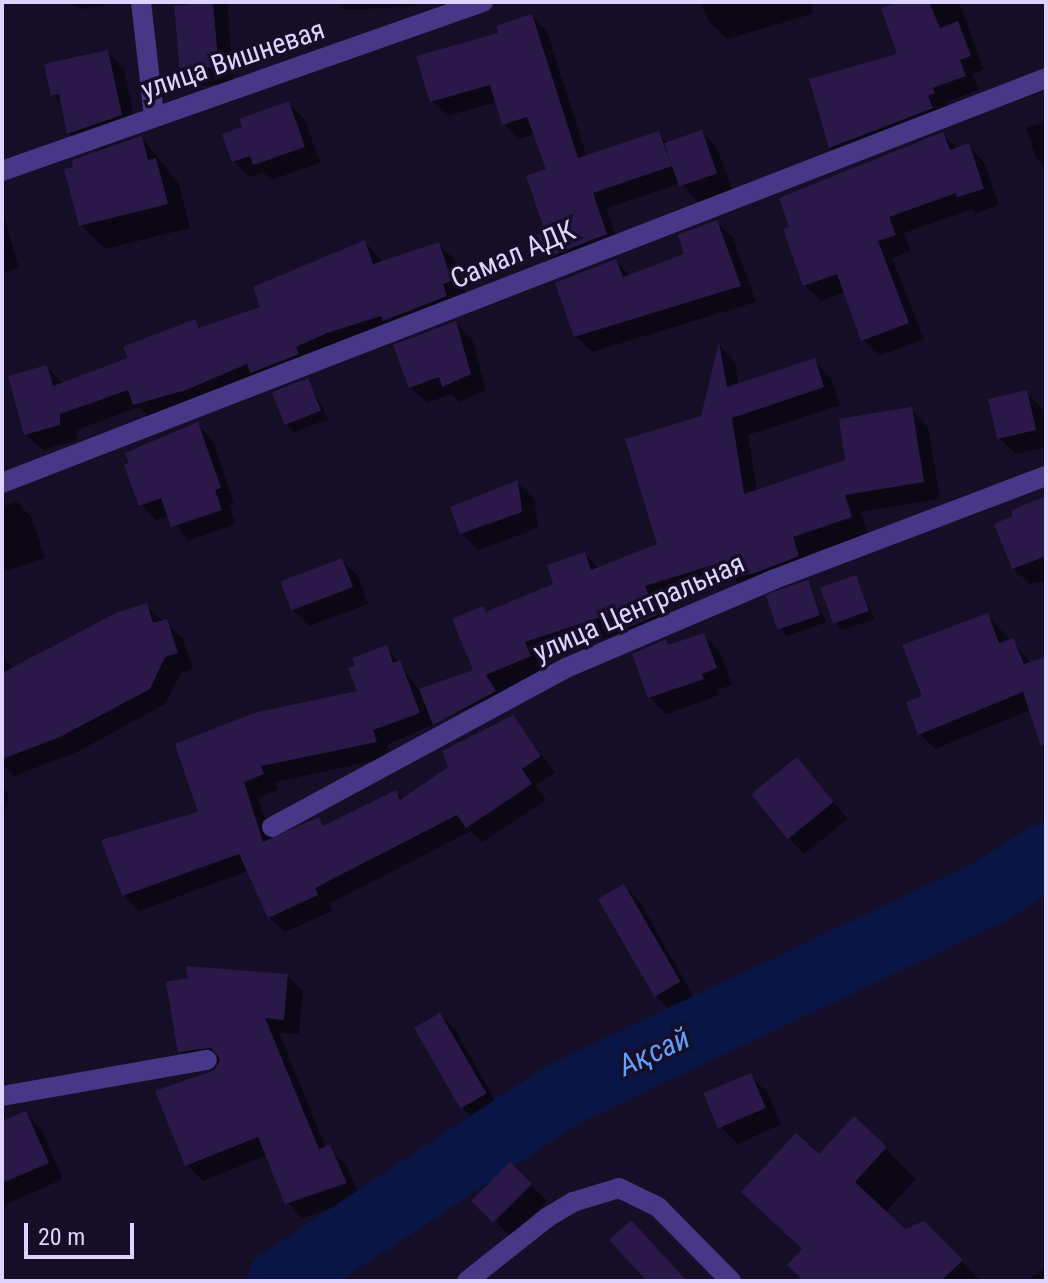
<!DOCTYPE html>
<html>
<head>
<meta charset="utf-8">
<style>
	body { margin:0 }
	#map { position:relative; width:1048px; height:1283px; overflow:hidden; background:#160e26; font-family:"Roboto Condensed",sans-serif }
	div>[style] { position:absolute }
	.shadow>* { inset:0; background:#0007; transform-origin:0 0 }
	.river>* { height:66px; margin:-33px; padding:0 33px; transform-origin:33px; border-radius:33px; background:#081545 }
	.building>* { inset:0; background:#2a1948; transform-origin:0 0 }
	.lane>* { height:20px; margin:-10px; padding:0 10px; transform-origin:10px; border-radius:10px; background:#463787 }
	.street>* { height:20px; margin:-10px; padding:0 10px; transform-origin:10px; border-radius:10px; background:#463787 }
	span { translate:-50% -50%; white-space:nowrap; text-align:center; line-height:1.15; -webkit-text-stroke:7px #160e26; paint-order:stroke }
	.street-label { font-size:28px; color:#dfd3ff }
	.water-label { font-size:30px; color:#619fff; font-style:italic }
	.frame { position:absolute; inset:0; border:4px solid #dfd3ff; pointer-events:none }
	.scale { position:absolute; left:24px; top:1223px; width:110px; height:36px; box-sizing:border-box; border:4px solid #dfd3ff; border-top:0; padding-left:10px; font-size:24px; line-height:28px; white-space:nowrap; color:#dfd3ff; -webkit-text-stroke:6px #160e26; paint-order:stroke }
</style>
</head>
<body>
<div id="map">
	<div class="shadow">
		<div style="clip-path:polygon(69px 2px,123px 2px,81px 9px)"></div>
		<div style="clip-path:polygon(176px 2px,227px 2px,234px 83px,197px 86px,181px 70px)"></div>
		<div style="clip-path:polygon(337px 2px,416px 2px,416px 6px,345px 10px)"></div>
		<div style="clip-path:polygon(701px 2px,811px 2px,812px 14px,727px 39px,708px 20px)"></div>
		<div style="clip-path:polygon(903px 2px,959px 2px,984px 70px,973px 74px,979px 90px,946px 102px,948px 107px,845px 162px,831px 147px,899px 55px)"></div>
		<div style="clip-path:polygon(532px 16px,547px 31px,587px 158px,658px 134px,669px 144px,701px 132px,717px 148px,732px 190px,698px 202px,681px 183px,606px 208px,621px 250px,563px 272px,547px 257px,549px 170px,535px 134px,519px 139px,504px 124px,497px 102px,447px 116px,432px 101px,501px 34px)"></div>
		<div style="clip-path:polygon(108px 52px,124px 69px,137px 131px,85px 150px,69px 133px,63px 105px,53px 95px)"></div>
		<div style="clip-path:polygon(289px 103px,305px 120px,320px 163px,271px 180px,263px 172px,250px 177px,233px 161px,244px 128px)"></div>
		<div style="clip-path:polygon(1046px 122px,1046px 168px,1036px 158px,1026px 128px)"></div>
		<div style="clip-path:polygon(942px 134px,958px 149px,968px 146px,984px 162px,999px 205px,976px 213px,972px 209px,904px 233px,911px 251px,892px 258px,924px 339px,879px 356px,863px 340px,845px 292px,821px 301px,805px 285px)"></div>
		<div style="clip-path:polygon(142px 138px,179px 184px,190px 228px,105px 249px,81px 225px)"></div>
		<div style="clip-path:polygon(2px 209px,19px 268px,2px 273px)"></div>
		<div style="clip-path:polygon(717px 222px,733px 238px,756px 302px,592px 352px,576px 336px,616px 261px,630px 276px,687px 255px)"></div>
		<div style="clip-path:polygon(365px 242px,383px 263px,438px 244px,455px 260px,467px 297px,151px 420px,139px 407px,76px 430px,78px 440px,42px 450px,26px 434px,47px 367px,63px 384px,130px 360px,194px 321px,202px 329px,263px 308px,338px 258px,336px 251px)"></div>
		<div style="clip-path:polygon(456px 323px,472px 339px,486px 390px,460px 402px,452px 394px,427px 403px,410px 387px)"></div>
		<div style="clip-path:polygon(720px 346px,735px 362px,739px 385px,814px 361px,831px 378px,840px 405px,748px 435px,757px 491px,848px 461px,911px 409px,928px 427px,940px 499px,861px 512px,868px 534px,809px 554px,815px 573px,748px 594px,735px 580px,661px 603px,672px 632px,642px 645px,627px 630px,540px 659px,546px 673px,387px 745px,391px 757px,275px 782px,278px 790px,258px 798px,272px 840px,318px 819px,326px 827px,396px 792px,404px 800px,513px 718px,555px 772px,536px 785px,546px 800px,482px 842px,471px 831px,329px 904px,332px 911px,285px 932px,269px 917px,248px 871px,139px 911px,124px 895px,201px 813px,178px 745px,360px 692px,387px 648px,420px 691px,476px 671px,483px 608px,488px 613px,555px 585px,585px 554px,599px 569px,659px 546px,703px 418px)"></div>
		<div style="clip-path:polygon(308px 380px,328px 419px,294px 432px,286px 424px)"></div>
		<div style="clip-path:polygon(1026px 393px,1043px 409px,1046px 447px,1016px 454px,999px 438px)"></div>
		<div style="clip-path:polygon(197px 424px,212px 439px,234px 503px,229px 505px,236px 524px,188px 541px,169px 515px,156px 520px,141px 505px)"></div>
		<div style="clip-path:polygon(518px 483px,534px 499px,538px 528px,478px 550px,462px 533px)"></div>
		<div style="clip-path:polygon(1046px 500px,1046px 581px,1030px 584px,1013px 568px,1014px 518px)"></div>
		<div style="clip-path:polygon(16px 501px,32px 518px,45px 558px,2px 572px,2px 507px)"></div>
		<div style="clip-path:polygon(342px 560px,358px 576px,368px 604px,309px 626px,293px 610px)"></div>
		<div style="clip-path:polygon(855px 577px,875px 619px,842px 630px,834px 622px)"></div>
		<div style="clip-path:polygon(807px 583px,826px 622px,787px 636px,780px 628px)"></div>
		<div style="clip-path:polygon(146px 606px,182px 637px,193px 669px,181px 673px,165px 704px,77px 752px,14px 776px,2px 764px,2px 657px,14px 669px)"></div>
		<div style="clip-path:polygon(987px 615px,1032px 664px,1046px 659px,1046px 719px,1033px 709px,935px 749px,920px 734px,925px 697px)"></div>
		<div style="clip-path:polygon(704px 635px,720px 652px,732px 685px,717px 690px,719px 695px,666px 714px,649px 697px,666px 642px,671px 647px)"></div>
		<div style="clip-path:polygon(797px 760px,848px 819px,804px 854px,788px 837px)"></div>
		<div style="clip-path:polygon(2px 787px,9px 794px,2px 823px)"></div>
		<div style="clip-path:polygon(624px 886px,640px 902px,695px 999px,672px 1012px,656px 996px)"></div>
		<div style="clip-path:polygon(287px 976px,303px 991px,299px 1034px,279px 1033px,326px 1148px,345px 1163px,361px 1198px,302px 1218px,287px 1202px,267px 1155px,203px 1181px,187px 1165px,220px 1064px,196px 1067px,180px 1051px)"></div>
		<div style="clip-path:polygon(440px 1015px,456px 1031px,501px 1111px,478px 1124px,462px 1107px)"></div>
		<div style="clip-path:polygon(750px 1076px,767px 1092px,781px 1124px,738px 1144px,722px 1128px)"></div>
		<div style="clip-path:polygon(25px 1113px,41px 1129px,63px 1179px,2px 1206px,2px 1125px)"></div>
		<div style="clip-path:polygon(886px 1149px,916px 1179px,885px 1213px,905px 1231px,923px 1223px,981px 1281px,806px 1281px,804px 1250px,819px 1156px)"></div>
		<div style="left:510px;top:1165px;width:52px;height:51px;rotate:44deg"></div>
		<div style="clip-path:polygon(1046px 1268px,1046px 1281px,1026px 1281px)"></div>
	</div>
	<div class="river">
		<div style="left:280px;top:1281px;width:340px;rotate:-33.4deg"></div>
		<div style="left:564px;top:1094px;width:469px;rotate:-25.4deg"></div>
		<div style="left:988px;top:893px;width:69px;rotate:-32.5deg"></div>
	</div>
	<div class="building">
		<div style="left:213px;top:2px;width:65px;height:39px;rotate:85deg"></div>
		<div style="clip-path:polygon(898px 2px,929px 2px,940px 28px,958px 21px,971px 56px,960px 60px,966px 76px,933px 88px,935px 93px,928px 96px,933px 108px,829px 148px,809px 79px,897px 54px,881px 8px)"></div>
		<div style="clip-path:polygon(532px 14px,578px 158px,659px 131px,672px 166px,593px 193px,607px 234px,546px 258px,537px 235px,545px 232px,526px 176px,546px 169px,527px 117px,502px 125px,490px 85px,430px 102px,416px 56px,498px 33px,496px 26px)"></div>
		<div style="clip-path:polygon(108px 50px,122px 115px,67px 134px,59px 94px,51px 96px,44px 64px)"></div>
		<div style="clip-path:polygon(289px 101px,305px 147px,253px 165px,250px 156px,232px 162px,222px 134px,242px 127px,239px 119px)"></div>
		<div style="left:702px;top:130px;width:46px;height:40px;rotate:71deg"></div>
		<div style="clip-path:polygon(943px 132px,950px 150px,969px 143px,984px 189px,957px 197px,956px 193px,889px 217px,896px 235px,878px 241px,909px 323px,861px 341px,837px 274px,803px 286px,783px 229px,789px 227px,779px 198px)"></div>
		<div style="clip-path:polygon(142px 136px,148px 160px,156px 158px,168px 204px,79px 226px,64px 169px,73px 167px,72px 160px)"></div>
		<div style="clip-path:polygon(717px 220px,741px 286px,574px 337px,555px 283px,616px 259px,623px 277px,684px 254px,678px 235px)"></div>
		<div style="clip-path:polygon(365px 240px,373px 264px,439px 242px,452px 281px,443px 284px,447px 296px,383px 321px,381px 316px,327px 333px,296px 347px,299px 354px,250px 373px,247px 364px,186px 390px,133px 405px,128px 390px,60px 414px,60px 425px,24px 435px,8px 376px,47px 365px,53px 386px,128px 358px,123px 347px,195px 319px,199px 328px,260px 307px,253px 287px)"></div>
		<div style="clip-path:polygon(456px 321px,471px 374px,442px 387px,439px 377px,409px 388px,393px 345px)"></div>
		<div style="clip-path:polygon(719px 342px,727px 387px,815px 358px,824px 387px,732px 418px,744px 494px,845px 460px,839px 419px,912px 407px,924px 482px,845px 495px,852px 517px,793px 537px,799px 556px,755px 573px,730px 578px,726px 561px,645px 586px,657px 615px,624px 629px,616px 612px,525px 642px,531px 656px,486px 675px,496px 691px,433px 725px,419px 689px,473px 670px,452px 619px,483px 606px,486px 612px,553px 584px,547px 565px,585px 552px,591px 570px,657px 544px,625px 439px,701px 416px)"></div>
		<div style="left:308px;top:378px;width:35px;height:39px;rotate:68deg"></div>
		<div style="left:1027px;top:390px;width:41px;height:40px;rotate:77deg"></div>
		<div style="clip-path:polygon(198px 422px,221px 488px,215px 490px,222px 510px,171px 527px,161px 498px,139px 506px,124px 465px,129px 463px,125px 453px)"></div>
		<div style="clip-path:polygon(518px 480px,522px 512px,460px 534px,450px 507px)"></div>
		<div style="clip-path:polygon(1046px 496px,1046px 556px,1012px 569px,994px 524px,1012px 516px,1012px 510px)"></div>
		<div style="left:342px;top:558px;width:31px;height:66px;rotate:69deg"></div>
		<div style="left:856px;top:575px;width:38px;height:38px;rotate:70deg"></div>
		<div style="left:808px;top:580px;width:37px;height:45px;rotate:71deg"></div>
		<div style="clip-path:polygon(147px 603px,153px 623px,167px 619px,178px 653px,165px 657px,150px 689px,60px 737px,2px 759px,2px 673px,116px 613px)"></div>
		<div style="clip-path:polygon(988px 613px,999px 643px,1013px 638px,1024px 664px,1046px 657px,1046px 745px,1041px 746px,1023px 692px,918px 735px,906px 702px,922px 696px,902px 645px)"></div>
		<div style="clip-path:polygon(704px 633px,717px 668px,702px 674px,704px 679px,648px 698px,632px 654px,666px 639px,668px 645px)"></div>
		<div style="clip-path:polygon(387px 645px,393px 663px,400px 660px,420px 713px,373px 730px,377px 742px,261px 766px,264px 774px,244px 782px,263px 842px,319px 817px,323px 826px,396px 790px,400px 800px,448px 767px,442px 751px,513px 715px,541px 756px,522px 769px,532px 784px,466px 828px,457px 815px,315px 888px,318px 895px,268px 918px,239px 854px,122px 896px,101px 840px,198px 812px,175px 744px,254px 713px,357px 691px,348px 668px,355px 666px,352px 658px)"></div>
		<div style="left:797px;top:757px;width:58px;height:59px;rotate:51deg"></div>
		<div style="left:624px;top:884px;width:113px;height:30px;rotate:60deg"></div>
		<div style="clip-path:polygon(186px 966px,288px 974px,284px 1020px,265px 1018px,319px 1149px,330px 1145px,347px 1183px,285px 1204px,258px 1137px,185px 1166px,155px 1091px,215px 1070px,220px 1059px,211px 1048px,178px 1052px,166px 982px,188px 978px)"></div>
		<div style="left:440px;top:1013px;width:93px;height:30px;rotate:60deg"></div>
		<div style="left:751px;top:1073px;width:38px;height:52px;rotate:67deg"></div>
		<div style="clip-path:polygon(26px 1111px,49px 1163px,2px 1183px,2px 1121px)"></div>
		<div style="clip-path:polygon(854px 1116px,887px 1147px,855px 1182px,905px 1229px,924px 1221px,963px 1260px,941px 1281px,804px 1281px,787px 1265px,802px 1249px,741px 1192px,796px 1133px,819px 1154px)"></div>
		<div style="left:510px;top:1162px;width:31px;height:55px;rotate:45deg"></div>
		<div style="clip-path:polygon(631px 1220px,687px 1281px,647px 1281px,609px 1240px)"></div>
	</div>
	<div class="lane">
		<div style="left:467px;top:1281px;width:103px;rotate:-38.3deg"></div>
		<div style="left:548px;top:1217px;width:29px;rotate:-31deg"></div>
		<div style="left:573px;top:1202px;width:48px;rotate:-16.9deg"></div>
		<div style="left:619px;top:1188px;width:43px;rotate:26deg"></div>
		<div style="left:658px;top:1207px;width:104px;rotate:45.4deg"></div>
	</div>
	<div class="street">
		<div style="left:141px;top:2px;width:115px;rotate:83.5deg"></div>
		<div style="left:2px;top:171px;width:510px;rotate:-19.36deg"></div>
		<div style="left:2px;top:483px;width:1120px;rotate:-21.2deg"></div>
		<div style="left:272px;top:827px;width:334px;rotate:-28.4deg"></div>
		<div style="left:566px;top:668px;width:224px;rotate:-23.1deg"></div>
		<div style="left:772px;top:580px;width:293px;rotate:-20.8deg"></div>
		<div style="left:2px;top:1096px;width:208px;rotate:-10deg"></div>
	</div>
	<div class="street-label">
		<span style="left:233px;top:60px;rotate:-19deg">улица Вишневая</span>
		<span style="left:513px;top:255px;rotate:-23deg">Самал АДК</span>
		<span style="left:639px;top:608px;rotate:-24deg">улица Центральная</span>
	</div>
	<div class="water-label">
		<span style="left:654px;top:1052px;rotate:-25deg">Ақсай</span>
	</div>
	<div class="frame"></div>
	<div class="scale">20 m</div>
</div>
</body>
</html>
